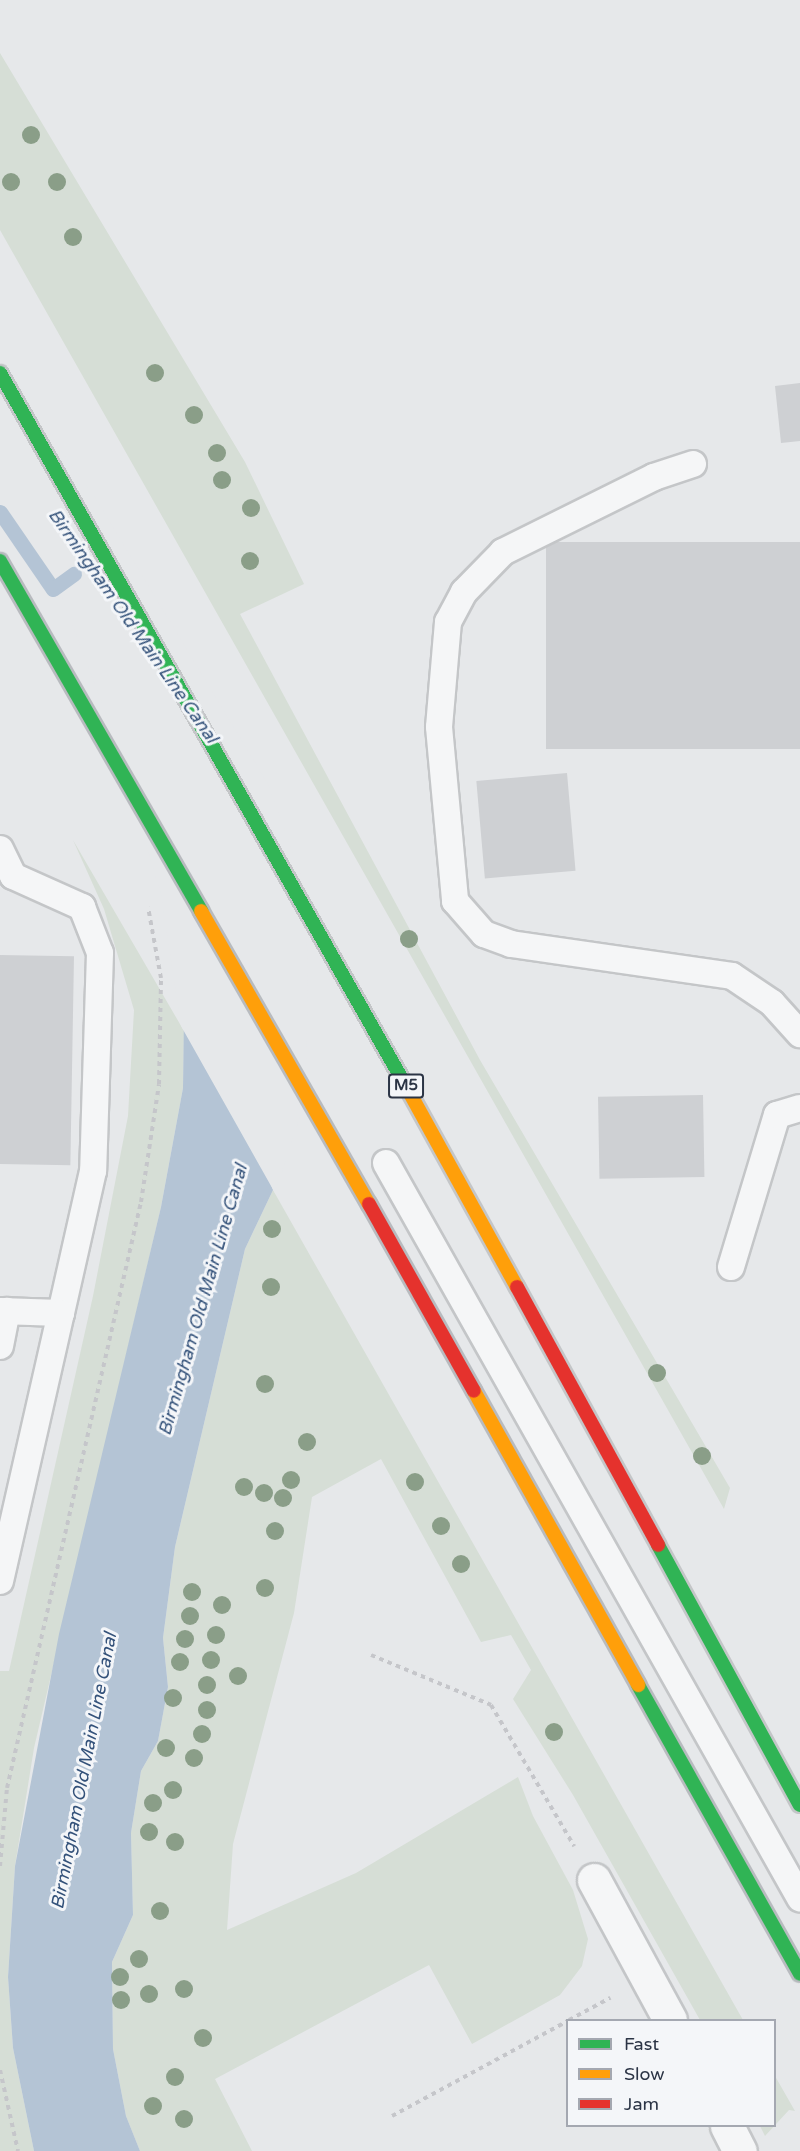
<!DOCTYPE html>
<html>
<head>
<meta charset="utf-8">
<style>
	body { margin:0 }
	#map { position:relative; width:800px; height:2151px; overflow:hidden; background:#e6e8ea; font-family:"Varela Round",sans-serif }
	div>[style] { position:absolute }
	.green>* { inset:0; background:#d6ded6 }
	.water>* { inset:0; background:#b4c4d5 }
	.pier>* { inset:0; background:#e6e8ea }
	.stream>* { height:15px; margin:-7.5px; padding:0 7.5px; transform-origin:7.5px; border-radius:7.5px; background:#b4c4d5 }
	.building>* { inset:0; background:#ced0d3; transform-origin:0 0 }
	.path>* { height:4px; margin-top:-2px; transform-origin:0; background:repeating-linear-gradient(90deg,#c5c6ca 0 4.5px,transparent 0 9px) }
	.roads { filter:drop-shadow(2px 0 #c4c6c8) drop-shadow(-2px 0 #c4c6c8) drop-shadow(0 2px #c4c6c8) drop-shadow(0 -2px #c4c6c8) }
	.lane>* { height:26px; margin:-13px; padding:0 13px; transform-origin:13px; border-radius:13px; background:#f5f6f7 }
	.street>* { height:33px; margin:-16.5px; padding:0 16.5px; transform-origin:16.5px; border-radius:16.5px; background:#f5f6f7 }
	.fast>* { height:14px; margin:-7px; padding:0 7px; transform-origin:7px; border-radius:7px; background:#30b455 }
	.slow>* { height:14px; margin:-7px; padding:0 7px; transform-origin:7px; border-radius:7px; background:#ff9f0a }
	.jam>* { height:14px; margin:-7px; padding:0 7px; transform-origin:7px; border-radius:7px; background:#e5322d }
	.bridges { filter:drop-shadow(2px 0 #b8bbbf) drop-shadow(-2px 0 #b8bbbf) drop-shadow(0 2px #b8bbbf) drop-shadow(0 -2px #b8bbbf) }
	.fast-bridge>* { height:14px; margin:-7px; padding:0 7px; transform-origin:7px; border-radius:7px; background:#30b455 }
	.slow-bridge>* { height:14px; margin:-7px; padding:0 7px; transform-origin:7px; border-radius:7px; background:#ff9f0a }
	.jam-bridge>* { height:14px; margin:-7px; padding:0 7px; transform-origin:7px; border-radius:7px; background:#e5322d }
	.trees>* { width:18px; height:18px; margin:-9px; border-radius:50%; background:#8a9e88 }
	span { translate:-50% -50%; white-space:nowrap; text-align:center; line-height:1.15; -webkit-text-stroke:6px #f4f6f9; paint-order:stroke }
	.shield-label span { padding:2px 4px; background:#f4f6f9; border:2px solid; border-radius:4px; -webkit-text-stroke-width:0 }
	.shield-label { font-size:15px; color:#2b3445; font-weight:700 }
	.water-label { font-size:18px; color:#34527a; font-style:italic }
	.legend { position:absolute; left:566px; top:2019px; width:210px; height:108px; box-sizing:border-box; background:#f4f6f9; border:2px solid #a4a8b1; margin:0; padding:8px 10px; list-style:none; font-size:18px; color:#2b3445 }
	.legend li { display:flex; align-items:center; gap:12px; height:30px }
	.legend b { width:30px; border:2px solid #a4a8b1 }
</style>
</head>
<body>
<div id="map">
	<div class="green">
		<div style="clip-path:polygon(0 53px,245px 462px,304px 584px,240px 614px,480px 1060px,730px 1488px,724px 1509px,0 230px)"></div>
		<div style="clip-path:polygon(73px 840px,184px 1031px,183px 1088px,161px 1207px,34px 1748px,15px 1866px,8px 1977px,13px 2048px,34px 2151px,0 2151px,0 1671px,9px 1671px,93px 1296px,128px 1116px,134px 1010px,104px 909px)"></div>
		<div style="clip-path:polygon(273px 1190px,743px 2020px,700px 2020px,573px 1795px,513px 1699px,531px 1670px,511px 1635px,481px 1642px,381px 1459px,312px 1497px,294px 1613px,233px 1844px,227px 1930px,356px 1873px,518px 1777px,533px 1816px,573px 1890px,588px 1939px,582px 1966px,560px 1995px,472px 2044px,429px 1965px,215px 2079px,252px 2151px,140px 2151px,126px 2116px,113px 2049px,112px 1962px,133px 1915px,131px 1833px,141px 1771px,158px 1741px,168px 1687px,163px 1638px,175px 1547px,245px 1249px)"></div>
		<div style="clip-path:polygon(775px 2076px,795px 2111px,789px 2110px,765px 2136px,760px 2126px,774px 2126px)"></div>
	</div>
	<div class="water">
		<div style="clip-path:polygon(164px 894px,273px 1190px,245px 1249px,175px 1547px,163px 1638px,168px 1687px,158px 1741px,141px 1771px,131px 1833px,133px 1915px,112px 1962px,113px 2049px,126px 2116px,140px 2151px,34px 2151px,13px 2048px,8px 1977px,15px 1866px,59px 1634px,161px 1207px,183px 1088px,184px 1013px)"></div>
	</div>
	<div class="pier">
		<div style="clip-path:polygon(0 385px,37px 417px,96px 499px,268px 784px,305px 886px,308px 979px,305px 1101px,275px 1193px,181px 1026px,161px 894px,108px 719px,60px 592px,0 505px)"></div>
	</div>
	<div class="stream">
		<div style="left:0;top:512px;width:93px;rotate:55.5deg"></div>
		<div style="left:53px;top:589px;width:26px;rotate:-36deg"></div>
	</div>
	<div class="building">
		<div style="clip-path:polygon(800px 383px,800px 441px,781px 443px,775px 386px)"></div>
		<div style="left:800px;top:542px;width:207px;height:254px;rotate:90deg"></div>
		<div style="left:567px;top:773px;width:98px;height:91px;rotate:85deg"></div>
		<div style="left:0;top:955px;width:74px;height:209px;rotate:1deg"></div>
		<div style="left:703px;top:1095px;width:82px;height:105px;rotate:89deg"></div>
	</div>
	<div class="path">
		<div style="left:371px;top:1655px;width:130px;rotate:22.6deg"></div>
		<div style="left:491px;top:1705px;width:164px;rotate:59.5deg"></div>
		<div style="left:0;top:1866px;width:78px;rotate:-84.9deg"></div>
		<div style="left:7px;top:1788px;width:601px;rotate:-77.12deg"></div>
		<div style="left:141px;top:1202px;width:119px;rotate:-81.3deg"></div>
		<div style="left:159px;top:1084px;width:106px;rotate:-88.9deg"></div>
		<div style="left:161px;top:978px;width:72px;rotate:-100.4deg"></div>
		<div style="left:569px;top:2020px;width:47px;rotate:-28.2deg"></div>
		<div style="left:0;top:2070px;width:83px;rotate:77.5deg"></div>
		<div style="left:392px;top:2116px;width:200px;rotate:-28.4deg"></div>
	</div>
	<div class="roads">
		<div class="lane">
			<div style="left:693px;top:464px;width:41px;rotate:161.6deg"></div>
			<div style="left:654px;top:477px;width:169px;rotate:153.6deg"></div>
			<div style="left:503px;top:552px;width:56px;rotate:134.3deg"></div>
			<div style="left:464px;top:592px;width:34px;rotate:118deg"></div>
			<div style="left:448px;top:622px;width:105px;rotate:94.9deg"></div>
			<div style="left:439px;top:727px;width:175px;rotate:84.7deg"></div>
			<div style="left:455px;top:901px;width:44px;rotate:48.7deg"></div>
			<div style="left:484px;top:934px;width:29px;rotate:20deg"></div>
			<div style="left:511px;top:944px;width:223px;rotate:8.2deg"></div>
			<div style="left:732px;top:976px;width:48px;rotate:34deg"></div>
			<div style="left:772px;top:1003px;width:42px;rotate:47.9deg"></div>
			<div style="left:0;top:849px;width:30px;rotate:64deg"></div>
			<div style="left:13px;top:876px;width:76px;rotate:24.2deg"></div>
			<div style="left:82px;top:907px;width:49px;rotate:68.6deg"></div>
			<div style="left:100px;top:953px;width:218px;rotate:91.8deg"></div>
			<div style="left:93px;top:1171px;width:146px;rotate:102.7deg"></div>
			<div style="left:61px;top:1313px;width:61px;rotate:-178.1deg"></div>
			<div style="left:386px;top:1163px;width:844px;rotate:60.61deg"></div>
			<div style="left:731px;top:1267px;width:159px;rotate:-73.2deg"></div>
			<div style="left:777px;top:1115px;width:24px;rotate:-17deg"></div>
			<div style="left:0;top:1346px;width:36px;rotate:-79deg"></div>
			<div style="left:0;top:1581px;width:275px;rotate:-77.2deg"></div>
		</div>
		<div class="street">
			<div style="left:594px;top:1880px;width:159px;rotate:61.5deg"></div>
			<div style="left:727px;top:2126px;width:28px;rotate:63deg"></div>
		</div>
		<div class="fast">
			<div style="left:0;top:373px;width:823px;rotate:60.35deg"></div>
			<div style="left:658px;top:1545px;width:296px;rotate:61.4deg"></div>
		</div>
		<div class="slow">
			<div style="left:407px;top:1088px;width:227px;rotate:61.1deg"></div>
		</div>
		<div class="jam">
			<div style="left:517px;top:1287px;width:294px;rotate:61.3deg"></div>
		</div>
	</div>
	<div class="bridges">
		<div class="fast-bridge">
			<div style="left:0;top:561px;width:404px;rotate:60.1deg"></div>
			<div style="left:638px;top:1685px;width:331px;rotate:60.7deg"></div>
		</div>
		<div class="slow-bridge">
			<div style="left:201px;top:911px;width:338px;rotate:60.2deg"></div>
			<div style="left:474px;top:1391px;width:337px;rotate:60.8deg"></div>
		</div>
		<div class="jam-bridge">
			<div style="left:369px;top:1204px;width:214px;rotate:60.7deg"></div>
		</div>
	</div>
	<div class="trees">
		<div style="left:31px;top:135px"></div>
		<div style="left:11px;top:182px"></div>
		<div style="left:57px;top:182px"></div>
		<div style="left:73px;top:237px"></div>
		<div style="left:155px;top:373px"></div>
		<div style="left:194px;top:415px"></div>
		<div style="left:217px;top:453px"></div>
		<div style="left:222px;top:480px"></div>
		<div style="left:251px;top:508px"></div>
		<div style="left:250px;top:561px"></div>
		<div style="left:409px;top:939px"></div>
		<div style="left:272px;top:1229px"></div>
		<div style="left:271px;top:1287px"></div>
		<div style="left:657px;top:1373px"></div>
		<div style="left:265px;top:1384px"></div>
		<div style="left:307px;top:1442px"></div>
		<div style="left:702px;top:1456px"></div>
		<div style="left:291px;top:1480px"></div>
		<div style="left:415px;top:1482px"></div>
		<div style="left:244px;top:1487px"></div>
		<div style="left:264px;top:1493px"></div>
		<div style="left:283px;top:1498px"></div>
		<div style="left:441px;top:1526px"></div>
		<div style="left:275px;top:1531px"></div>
		<div style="left:461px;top:1564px"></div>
		<div style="left:265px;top:1588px"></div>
		<div style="left:192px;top:1592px"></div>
		<div style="left:222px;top:1605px"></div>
		<div style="left:190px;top:1616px"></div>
		<div style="left:216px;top:1635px"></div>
		<div style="left:185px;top:1639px"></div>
		<div style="left:211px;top:1660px"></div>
		<div style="left:180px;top:1662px"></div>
		<div style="left:238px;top:1676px"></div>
		<div style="left:207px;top:1685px"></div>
		<div style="left:173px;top:1698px"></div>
		<div style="left:207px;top:1710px"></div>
		<div style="left:554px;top:1732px"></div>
		<div style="left:202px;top:1734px"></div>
		<div style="left:166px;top:1748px"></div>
		<div style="left:194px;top:1758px"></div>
		<div style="left:173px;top:1790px"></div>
		<div style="left:153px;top:1803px"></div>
		<div style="left:149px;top:1832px"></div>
		<div style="left:175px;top:1842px"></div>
		<div style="left:160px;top:1911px"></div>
		<div style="left:139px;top:1959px"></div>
		<div style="left:120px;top:1977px"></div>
		<div style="left:184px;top:1989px"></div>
		<div style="left:149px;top:1994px"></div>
		<div style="left:121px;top:2000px"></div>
		<div style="left:203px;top:2038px"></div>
		<div style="left:175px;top:2077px"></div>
		<div style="left:153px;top:2106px"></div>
		<div style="left:184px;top:2119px"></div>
	</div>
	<div class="shield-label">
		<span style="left:406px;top:1086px">M5</span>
	</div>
	<div class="water-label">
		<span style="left:133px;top:626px;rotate:55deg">Birmingham Old Main Line Canal</span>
		<span style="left:203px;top:1300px;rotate:-74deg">Birmingham Old Main Line Canal</span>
		<span style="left:84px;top:1771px;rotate:-79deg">Birmingham Old Main Line Canal</span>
	</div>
	<ul class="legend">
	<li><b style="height:8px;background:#30b455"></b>Fast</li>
	<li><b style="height:8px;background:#ff9f0a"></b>Slow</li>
	<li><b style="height:8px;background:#e5322d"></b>Jam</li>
	</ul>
</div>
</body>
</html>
